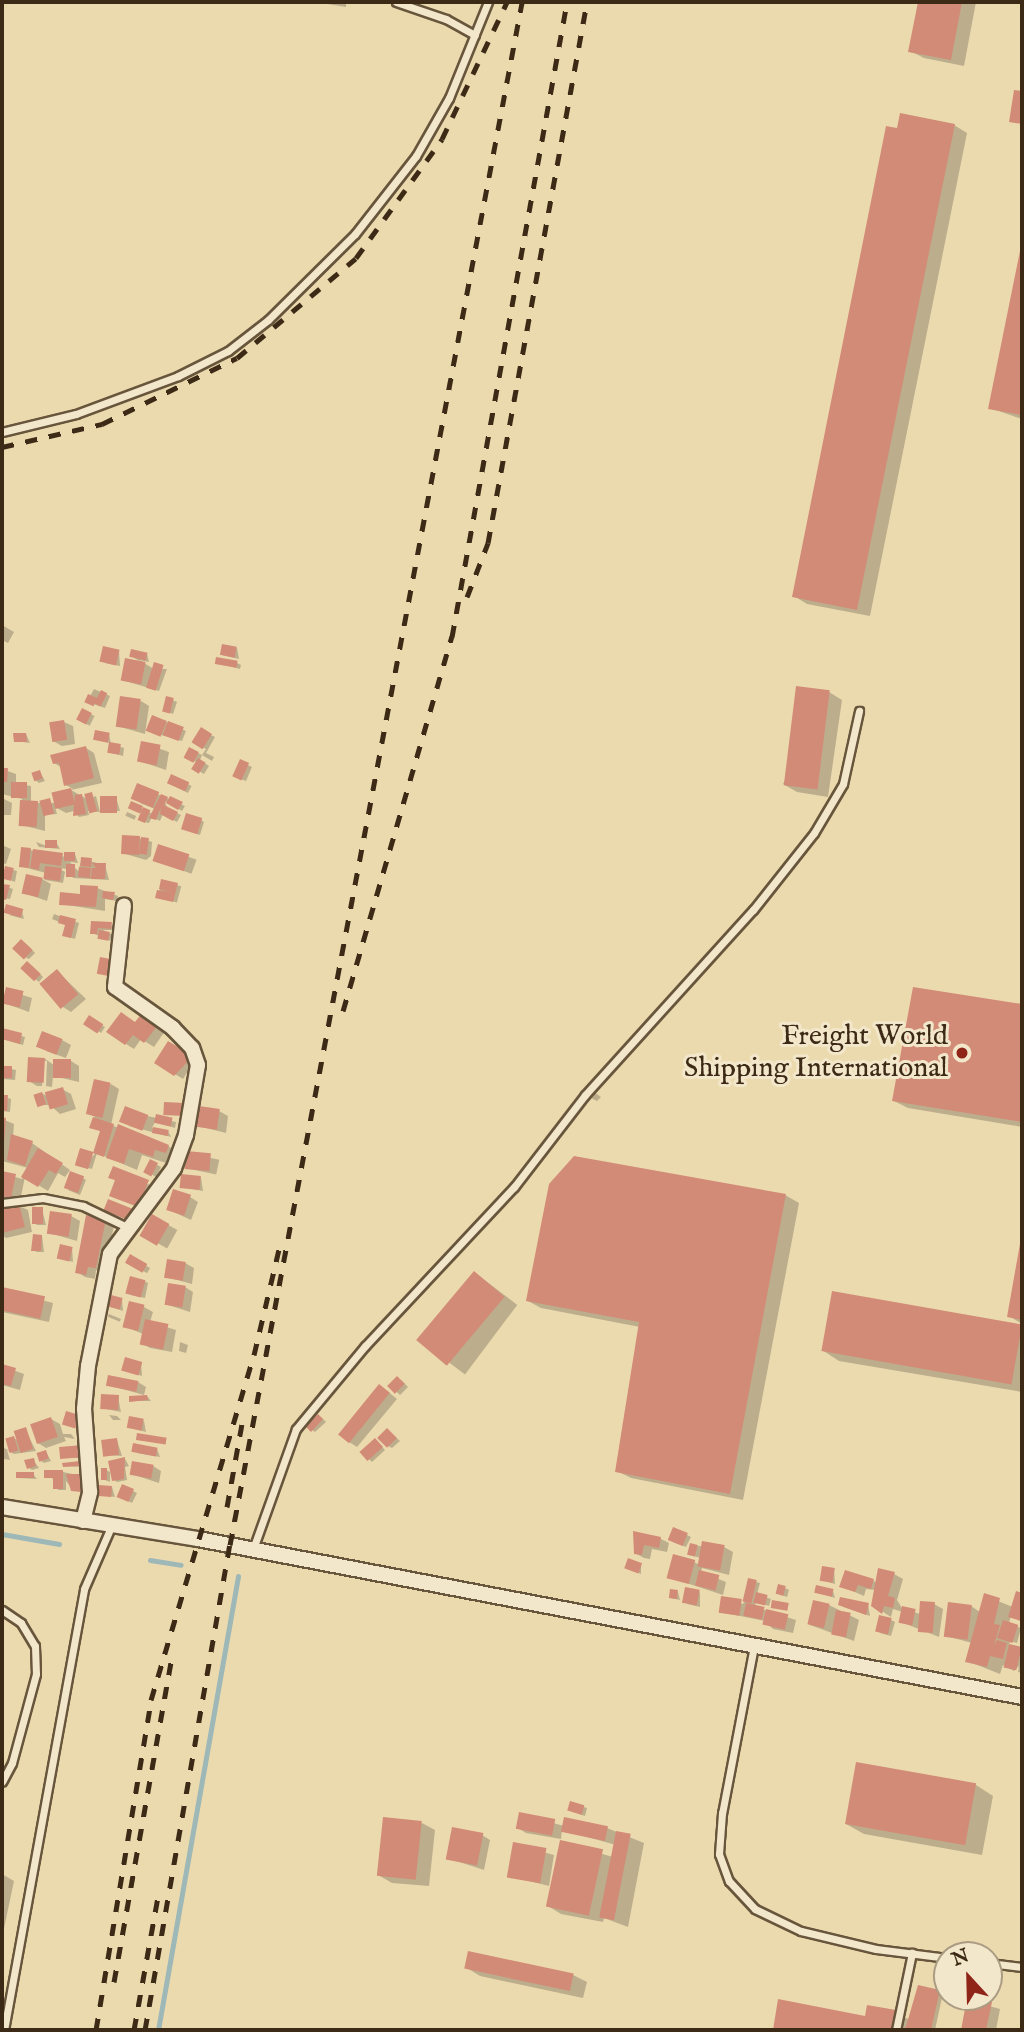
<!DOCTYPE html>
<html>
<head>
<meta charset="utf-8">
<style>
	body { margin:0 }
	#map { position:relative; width:1024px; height:2032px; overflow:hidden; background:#ecdaaf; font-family:"IM FELL English",serif }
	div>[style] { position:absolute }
	.shadow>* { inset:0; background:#0003; transform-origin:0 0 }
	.stream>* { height:5px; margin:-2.5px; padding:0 2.5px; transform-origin:2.5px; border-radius:2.5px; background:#9eb8b7 }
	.building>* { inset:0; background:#d28b77; transform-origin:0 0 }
	.roads { filter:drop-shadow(2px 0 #68563c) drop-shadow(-2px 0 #68563c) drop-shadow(0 2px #68563c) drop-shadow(0 -2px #68563c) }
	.service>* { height:7px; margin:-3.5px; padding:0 3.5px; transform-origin:3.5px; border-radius:3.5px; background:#f3e7cb }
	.minor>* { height:14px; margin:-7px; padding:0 7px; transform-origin:7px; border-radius:7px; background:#f3e7cb }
	.rail>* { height:5px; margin-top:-2.5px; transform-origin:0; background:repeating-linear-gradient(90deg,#3c2a16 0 12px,transparent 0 24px) }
	.dots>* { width:19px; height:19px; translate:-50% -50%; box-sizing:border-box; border:4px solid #f3e7cb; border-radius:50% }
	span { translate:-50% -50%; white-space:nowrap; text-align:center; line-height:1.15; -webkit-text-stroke:6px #f3e7cb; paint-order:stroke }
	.poi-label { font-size:28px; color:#3c2a16 }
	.right { translate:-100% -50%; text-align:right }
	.frame { position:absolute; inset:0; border:4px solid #3c2a16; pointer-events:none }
	.north { position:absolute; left:933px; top:1941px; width:70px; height:70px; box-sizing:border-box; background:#f3e7cb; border:2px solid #aa9b83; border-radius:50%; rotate:338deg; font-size:19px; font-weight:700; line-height:28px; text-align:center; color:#3c2a16 }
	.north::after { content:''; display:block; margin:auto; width:24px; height:32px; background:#8f2418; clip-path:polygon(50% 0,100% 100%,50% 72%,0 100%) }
</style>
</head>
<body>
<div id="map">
	<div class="shadow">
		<div style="clip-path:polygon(315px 2px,346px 2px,346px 7px)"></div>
		<div style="clip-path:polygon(920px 2px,976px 2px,964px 66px,924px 58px,910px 51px)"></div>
		<div style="clip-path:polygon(954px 125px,967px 133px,870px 616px,807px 604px,794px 596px,899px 130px)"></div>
		<div style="clip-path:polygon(1022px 249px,1022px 419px,990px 408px)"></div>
		<div style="clip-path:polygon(2px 625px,14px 632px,8px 643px,2px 640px)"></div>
		<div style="clip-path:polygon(237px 648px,239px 659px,222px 655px)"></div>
		<div style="clip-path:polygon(119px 651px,120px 666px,105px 663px)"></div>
		<div style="clip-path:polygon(147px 654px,149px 662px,139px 660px,154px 669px,167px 669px,159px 691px,122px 680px,141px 662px,131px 656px)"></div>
		<div style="clip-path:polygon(217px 663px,237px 663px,241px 665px,240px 669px)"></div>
		<div style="clip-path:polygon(94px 689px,110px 696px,105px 708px,87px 702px)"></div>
		<div style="clip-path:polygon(829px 692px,842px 700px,828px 797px,797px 792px,783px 784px)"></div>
		<div style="clip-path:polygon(168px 698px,177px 702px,173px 714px,167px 712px)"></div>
		<div style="clip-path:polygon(141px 701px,149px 706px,145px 734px,117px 726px)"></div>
		<div style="left:83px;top:710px;width:13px;height:11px;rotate:27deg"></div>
		<div style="clip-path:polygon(64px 722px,73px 726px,75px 744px,62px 746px,53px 741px)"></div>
		<div style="clip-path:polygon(166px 722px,186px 731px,182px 741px,151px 732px)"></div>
		<div style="clip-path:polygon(201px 730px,215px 737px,206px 753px,214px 757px,212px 761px,202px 755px,200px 760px,209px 766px,204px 774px,194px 768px,198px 763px,186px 757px,190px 749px,202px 755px,206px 749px,194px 743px)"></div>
		<div style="clip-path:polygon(26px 734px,30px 743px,15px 741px)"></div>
		<div style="clip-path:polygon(109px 734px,111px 744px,124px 748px,123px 756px,109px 752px,110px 743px,95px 739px)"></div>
		<div style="clip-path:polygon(143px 743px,169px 752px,166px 770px,139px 761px)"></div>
		<div style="clip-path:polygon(86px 748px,94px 753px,102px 783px,71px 790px,87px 799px,96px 796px,100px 812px,88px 811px,89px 815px,79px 817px,74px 811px,66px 813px,55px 807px,57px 814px,45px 815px,45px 831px,21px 825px,22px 799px,2px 794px,2px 769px,16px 774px,16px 784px,31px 786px,31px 803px,56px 803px,54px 794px,73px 789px,66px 785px,61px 767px,54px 763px)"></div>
		<div style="clip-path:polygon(241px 762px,252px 767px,246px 781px,238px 778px)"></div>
		<div style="clip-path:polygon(40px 772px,45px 781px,39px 783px,35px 780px)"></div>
		<div style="left:172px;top:776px;width:22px;height:8px;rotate:27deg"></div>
		<div style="clip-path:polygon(137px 785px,185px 806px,182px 811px,165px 801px,167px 808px,181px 815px,177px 822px,163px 814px,160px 821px,152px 817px,149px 823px,144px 822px,143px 814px,130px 807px,131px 803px,153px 814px,155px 809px,140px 803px)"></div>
		<div style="clip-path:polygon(116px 797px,120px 811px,104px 811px)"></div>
		<div style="clip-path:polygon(2px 798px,12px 803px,11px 815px,2px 815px)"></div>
		<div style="left:127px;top:812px;width:10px;height:4px;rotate:24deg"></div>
		<div style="clip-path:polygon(201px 820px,204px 822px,200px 835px,186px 830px)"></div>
		<div style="clip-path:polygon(139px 838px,152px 842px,151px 856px,146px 860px,122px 853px)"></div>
		<div style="clip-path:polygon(36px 842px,47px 846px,56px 842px,60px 849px,39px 847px)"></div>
		<div style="clip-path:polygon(2px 845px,11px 849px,6px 864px,2px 863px)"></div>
		<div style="left:159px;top:846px;width:40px;height:15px;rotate:20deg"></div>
		<div style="clip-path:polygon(30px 850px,66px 857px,75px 854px,78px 863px,70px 862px,78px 871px,82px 859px,105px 865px,109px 880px,73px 878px,68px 869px,58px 868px,65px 872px,63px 883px,45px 880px,46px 873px,19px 866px)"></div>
		<div style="clip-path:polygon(6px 868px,17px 871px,15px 882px,4px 878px)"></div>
		<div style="clip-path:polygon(42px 879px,51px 884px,47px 901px,24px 893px)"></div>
		<div style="left:162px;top:881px;width:20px;height:17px;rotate:15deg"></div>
		<div style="clip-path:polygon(2px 885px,13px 889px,10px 899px,2px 898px)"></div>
		<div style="clip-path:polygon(97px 888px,118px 896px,117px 901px,105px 899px,105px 911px,61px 904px)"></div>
		<div style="clip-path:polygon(22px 911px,24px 919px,9px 915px)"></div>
		<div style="clip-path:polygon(54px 914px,79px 923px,75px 939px,68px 937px,67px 925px,52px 919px)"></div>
		<div style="clip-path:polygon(93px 923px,115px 926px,114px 930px,103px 930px,113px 935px,113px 942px,92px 933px)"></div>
		<div style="clip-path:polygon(25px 943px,35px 953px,29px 959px,25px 957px)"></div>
		<div style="clip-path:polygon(31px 965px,43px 977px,39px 982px,35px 979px)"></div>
		<div style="clip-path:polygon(57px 971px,86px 999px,71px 1012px,63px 1007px)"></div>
		<div style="clip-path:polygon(914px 989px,1022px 1006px,1022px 1127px,908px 1108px,894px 1101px)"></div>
		<div style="clip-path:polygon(7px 990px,32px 998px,29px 1012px,4px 1003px)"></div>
		<div style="clip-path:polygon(89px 1018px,105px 1027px,101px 1033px,86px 1023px)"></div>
		<div style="clip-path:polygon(151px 1020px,165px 1031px,154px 1047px,141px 1039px,134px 1049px,126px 1044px,136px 1023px)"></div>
		<div style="clip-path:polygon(2px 1030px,25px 1037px,23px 1045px,2px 1039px)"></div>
		<div style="clip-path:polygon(62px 1040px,71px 1045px,66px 1058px,46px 1051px)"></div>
		<div style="clip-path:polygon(169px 1043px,200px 1062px,193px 1073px,188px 1071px,183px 1079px,157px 1063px)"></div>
		<div style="clip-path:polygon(30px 1059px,45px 1059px,54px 1065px,71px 1061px,79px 1066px,79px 1082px,53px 1076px,52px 1087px,46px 1086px,47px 1061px,44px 1061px,42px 1086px,37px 1086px,29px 1081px)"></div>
		<div style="clip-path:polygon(2px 1067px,16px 1070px,15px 1080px,2px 1079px)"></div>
		<div style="clip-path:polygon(111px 1084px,119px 1089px,111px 1125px,168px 1146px,181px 1154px,179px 1159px,169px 1156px,166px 1163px,142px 1155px,137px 1170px,97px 1153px,92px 1169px,81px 1166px,94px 1155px,102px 1132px,91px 1127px,95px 1117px,89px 1114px)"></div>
		<div style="clip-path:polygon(62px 1089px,71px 1094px,76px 1109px,60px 1114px,50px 1105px,38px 1105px,42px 1093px,48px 1097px)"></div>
		<div style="clip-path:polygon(594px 1092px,601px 1097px,597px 1101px,589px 1097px)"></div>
		<div style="clip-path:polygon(2px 1096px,11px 1099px,10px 1112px,2px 1111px)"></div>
		<div style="clip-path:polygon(219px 1111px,228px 1116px,226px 1133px,198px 1126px)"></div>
		<div style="clip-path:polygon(147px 1116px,176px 1122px,175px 1128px,155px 1122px,152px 1128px,168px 1131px,171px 1137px,129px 1126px)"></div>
		<div style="clip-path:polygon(2px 1119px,14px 1124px,13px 1137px,32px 1143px,70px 1170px,65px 1177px,58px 1173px,48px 1191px,25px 1177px,20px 1201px,2px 1198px,2px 1173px,22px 1179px,28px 1168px,2px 1161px)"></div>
		<div style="left:187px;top:1153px;width:33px;height:15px;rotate:12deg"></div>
		<div style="clip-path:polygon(150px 1161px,161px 1167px,156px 1177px,146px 1171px)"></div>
		<div style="clip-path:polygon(110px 1177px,157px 1186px,147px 1211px,111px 1195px,116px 1181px)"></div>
		<div style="clip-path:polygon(83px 1178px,86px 1180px,80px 1195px,68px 1190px)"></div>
		<div style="clip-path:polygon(201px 1178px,203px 1191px,182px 1187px)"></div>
		<div style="clip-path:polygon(785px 1195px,799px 1203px,743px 1500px,631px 1478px,617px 1471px,640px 1327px,541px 1308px,528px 1301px)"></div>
		<div style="clip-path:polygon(190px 1197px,198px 1202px,191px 1220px,167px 1209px)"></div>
		<div style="clip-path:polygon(19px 1206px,28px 1210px,32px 1232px,6px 1238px,2px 1235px,2px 1210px)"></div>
		<div style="clip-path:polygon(42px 1209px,46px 1225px,37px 1225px,34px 1223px)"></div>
		<div style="clip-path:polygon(71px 1216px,80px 1221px,77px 1241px,49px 1233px)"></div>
		<div style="left:152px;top:1216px;width:29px;height:21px;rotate:29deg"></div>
		<div style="clip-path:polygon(105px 1221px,114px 1225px,105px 1272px,96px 1270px,95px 1279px,85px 1277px,77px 1272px)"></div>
		<div style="clip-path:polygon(42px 1236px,44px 1252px,37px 1252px,33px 1250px)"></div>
		<div style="clip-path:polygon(1022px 1240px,1022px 1324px,1009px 1316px)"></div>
		<div style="clip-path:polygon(72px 1248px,73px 1262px,59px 1258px)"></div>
		<div style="left:131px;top:1257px;width:22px;height:6px;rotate:30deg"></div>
		<div style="clip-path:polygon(185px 1263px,194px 1268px,192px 1284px,166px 1277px)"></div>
		<div style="left:475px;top:1273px;width:53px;height:87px;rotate:37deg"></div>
		<div style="clip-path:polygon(144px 1281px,148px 1283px,145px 1298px,131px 1295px)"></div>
		<div style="clip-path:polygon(185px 1287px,193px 1292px,190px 1312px,165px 1304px)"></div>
		<div style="clip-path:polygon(2px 1289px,53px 1303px,49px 1322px,2px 1312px)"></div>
		<div style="clip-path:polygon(833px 1293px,1022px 1326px,1022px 1392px,839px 1361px,822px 1350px)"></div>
		<div style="clip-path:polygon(122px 1300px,123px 1311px,114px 1308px)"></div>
		<div style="clip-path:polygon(144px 1307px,153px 1312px,150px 1322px,176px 1330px,172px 1352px,150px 1348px,141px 1343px,143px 1334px,124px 1326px)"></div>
		<div style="left:109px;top:1314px;width:13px;height:3px;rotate:23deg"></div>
		<div style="clip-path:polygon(180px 1342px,188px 1345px,186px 1353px,179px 1351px)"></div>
		<div style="clip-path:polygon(141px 1363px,142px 1376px,127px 1371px)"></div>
		<div style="clip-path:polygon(2px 1366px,24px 1374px,20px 1390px,2px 1385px)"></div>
		<div style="clip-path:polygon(401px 1380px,408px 1387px,400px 1395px,390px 1386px)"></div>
		<div style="clip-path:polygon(138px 1382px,146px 1387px,144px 1395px,108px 1385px)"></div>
		<div style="clip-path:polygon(387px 1391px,397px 1399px,357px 1447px,349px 1442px)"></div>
		<div style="clip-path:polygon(147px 1396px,151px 1401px,131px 1401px)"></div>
		<div style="clip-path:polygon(118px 1397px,121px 1412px,101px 1408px)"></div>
		<div style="clip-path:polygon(109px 1415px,117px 1416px,121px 1420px,113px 1420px)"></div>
		<div style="clip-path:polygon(322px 1418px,326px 1422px,315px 1432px,312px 1430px)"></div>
		<div style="clip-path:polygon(51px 1419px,60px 1424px,63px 1434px,71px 1434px,75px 1439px,64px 1437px,66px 1441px,46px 1448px,38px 1443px)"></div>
		<div style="clip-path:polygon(144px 1421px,146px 1432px,128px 1427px)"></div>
		<div style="clip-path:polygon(25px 1429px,36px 1451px,14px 1454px,7px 1450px,10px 1460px,4px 1459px,2px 1447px,10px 1451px,14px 1438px,20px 1442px)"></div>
		<div style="clip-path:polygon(388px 1430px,400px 1441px,392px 1448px,388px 1446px)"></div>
		<div style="clip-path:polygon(117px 1440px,122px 1456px,104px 1455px)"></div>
		<div style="clip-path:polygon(378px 1442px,385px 1450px,372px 1462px,362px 1452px)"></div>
		<div style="clip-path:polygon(83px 1447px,87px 1458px,62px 1458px)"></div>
		<div style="clip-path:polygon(157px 1449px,160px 1457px,137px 1453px)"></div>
		<div style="clip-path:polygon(46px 1452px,51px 1461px,44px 1463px,41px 1461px)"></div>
		<div style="clip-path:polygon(125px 1459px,129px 1466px,125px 1467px,127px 1480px,117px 1482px,114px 1480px)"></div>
		<div style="clip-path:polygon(33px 1460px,39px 1468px,32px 1470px,28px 1467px)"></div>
		<div style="clip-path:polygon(79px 1463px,83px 1467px,65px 1466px)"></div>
		<div style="clip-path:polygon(153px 1466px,161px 1471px,159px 1483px,131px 1474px)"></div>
		<div style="clip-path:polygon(106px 1470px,110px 1472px,110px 1482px,102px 1479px)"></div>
		<div style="clip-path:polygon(63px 1472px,82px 1476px,85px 1493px,73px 1490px,66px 1481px,66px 1490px,58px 1490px,55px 1479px,46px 1477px)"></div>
		<div style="clip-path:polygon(33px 1474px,37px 1479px,19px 1478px)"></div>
		<div style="clip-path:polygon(112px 1487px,115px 1497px,100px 1495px)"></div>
		<div style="clip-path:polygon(133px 1491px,137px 1493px,132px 1503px,119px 1496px)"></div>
		<div style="clip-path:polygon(635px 1533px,661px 1539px,669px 1543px,667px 1552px,652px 1549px,650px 1559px,644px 1558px,635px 1553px)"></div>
		<div style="clip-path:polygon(687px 1535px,691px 1537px,686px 1547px,673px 1542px)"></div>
		<div style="clip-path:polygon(697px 1546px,724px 1547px,733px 1552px,729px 1575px,702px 1568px,701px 1572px,726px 1582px,723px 1595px,668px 1577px,694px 1562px,700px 1565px,701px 1558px,693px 1556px)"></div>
		<div style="clip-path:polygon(641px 1565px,641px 1574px,629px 1569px)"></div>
		<div style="clip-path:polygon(834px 1569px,835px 1584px,821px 1580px)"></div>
		<div style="clip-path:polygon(846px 1572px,876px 1582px,894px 1574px,903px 1579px,897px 1600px,902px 1608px,920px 1614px,934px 1604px,943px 1609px,939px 1637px,901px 1622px,903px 1612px,893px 1609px,891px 1617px,872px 1605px,875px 1590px,866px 1589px,864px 1596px,841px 1586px)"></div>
		<div style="clip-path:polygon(749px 1580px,760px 1583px,757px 1594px,771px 1599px,769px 1606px,756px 1602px,755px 1607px,796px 1620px,793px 1633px,773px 1629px,765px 1621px,720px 1612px,744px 1603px)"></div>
		<div style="clip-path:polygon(785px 1588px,789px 1590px,787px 1597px,781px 1595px)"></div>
		<div style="clip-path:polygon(833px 1591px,835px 1598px,816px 1592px)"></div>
		<div style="clip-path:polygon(678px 1592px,680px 1600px,670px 1598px)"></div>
		<div style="clip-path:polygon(700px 1592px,700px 1607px,687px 1604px)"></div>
		<div style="clip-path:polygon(1017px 1593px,1022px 1595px,1022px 1622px,1011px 1616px,1009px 1623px,1021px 1628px,1017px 1643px,1010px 1641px,1009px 1646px,1022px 1649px,1022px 1673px,1018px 1672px,1019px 1666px,1014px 1671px,1003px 1665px,1000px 1674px,967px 1661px,972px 1643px,946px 1636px,971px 1606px,980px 1612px,985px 1596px,1013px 1607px)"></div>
		<div style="clip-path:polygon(868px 1604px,870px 1616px,844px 1607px)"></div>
		<div style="clip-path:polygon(829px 1605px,859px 1620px,854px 1641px,810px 1625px)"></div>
		<div style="clip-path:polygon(891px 1620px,895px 1622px,891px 1636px,880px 1633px)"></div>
		<div style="clip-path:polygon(976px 1785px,993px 1796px,982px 1855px,864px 1834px,846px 1824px)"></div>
		<div style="clip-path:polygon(571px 1803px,587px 1808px,585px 1816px,573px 1812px)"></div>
		<div style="clip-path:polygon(520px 1814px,564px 1826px,607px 1828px,644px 1843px,628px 1927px,604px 1918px,603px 1922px,561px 1914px,548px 1906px,561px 1842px,613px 1857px,616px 1845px,562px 1830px,561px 1839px,526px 1833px,518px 1828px)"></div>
		<div style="clip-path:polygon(422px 1823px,435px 1830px,429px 1886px,392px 1883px,378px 1875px)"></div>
		<div style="clip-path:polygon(482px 1835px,490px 1840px,484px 1870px,447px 1858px)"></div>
		<div style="clip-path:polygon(514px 1844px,554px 1855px,549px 1886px,509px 1876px)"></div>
		<div style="clip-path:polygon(2px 1874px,14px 1881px,2px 1938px)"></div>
		<div style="clip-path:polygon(467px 1968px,573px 1975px,587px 1982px,583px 1998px,480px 1976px)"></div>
		<div style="clip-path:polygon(920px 1987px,943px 1993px,935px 2030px,774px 2030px,779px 2001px,865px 2018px,869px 2007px,909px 2019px)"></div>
		<div style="clip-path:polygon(968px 2000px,1000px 2009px,996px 2030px,963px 2030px)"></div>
	</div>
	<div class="stream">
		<div style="left:2px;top:1534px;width:58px;rotate:10deg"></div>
		<div style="left:150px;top:1560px;width:31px;rotate:9deg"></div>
		<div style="left:158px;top:2030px;width:461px;rotate:-80deg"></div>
	</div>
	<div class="building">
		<div style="clip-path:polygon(918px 2px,962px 2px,951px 60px,908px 52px)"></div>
		<div style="clip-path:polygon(1014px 90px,1022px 91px,1022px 124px,1009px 122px)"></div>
		<div style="clip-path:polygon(900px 113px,955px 124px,857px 610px,792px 597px,886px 126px,897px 128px)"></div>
		<div style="clip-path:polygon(1021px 246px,1022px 246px,1022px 415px,988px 409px)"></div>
		<div style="left:222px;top:644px;width:15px;height:11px;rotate:11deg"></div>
		<div style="left:103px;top:646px;width:17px;height:16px;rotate:13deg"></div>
		<div style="left:131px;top:649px;width:17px;height:8px;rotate:13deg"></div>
		<div style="left:216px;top:657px;width:22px;height:7px;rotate:10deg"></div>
		<div style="left:125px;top:658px;width:21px;height:23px;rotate:11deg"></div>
		<div style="left:154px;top:662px;width:10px;height:27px;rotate:17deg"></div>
		<div style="left:796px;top:686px;width:34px;height:100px;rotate:7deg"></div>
		<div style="left:101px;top:690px;width:7px;height:15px;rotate:27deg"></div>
		<div style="left:88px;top:694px;width:10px;height:9px;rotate:24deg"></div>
		<div style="left:120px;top:696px;width:21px;height:31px;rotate:8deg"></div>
		<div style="left:166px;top:696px;width:8px;height:16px;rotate:14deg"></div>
		<div style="left:82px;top:708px;width:11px;height:13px;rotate:27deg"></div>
		<div style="left:152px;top:715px;width:16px;height:17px;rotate:22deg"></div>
		<div style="left:64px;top:720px;width:20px;height:15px;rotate:81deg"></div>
		<div style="left:168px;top:721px;width:17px;height:15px;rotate:21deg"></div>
		<div style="left:201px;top:727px;width:13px;height:18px;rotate:32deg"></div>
		<div style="left:95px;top:730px;width:15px;height:10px;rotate:11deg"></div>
		<div style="clip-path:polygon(13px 733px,26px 733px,27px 742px,14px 742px)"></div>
		<div style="left:141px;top:741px;width:20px;height:21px;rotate:11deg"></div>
		<div style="left:109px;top:742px;width:12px;height:11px;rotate:9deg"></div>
		<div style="clip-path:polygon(86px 746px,94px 778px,64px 786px,59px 763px,53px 764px,50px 755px)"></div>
		<div style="left:189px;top:747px;width:11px;height:12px;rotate:27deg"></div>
		<div style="left:198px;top:758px;width:9px;height:13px;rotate:32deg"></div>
		<div style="left:240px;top:759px;width:10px;height:19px;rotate:24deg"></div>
		<div style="clip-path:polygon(2px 768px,8px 768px,7px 782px,2px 782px)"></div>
		<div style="left:40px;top:770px;width:9px;height:9px;rotate:72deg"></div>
		<div style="left:171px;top:774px;width:20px;height:10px;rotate:24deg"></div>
		<div style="left:11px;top:782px;width:16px;height:16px"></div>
		<div style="left:137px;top:783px;width:24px;height:17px;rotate:22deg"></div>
		<div style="left:71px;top:788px;width:17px;height:20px;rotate:77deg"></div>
		<div style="left:92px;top:792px;width:20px;height:8px;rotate:75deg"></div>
		<div style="clip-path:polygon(82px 794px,86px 814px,73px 816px,75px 795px)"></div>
		<div style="clip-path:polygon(161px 794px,168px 797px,164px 805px,178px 812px,173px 821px,160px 814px,161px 807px,156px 820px,149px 818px)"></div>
		<div style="left:100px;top:796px;width:17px;height:17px"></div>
		<div style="clip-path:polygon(170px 796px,183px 802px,178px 810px,166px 803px)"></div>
		<div style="left:50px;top:798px;width:16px;height:11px;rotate:75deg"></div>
		<div style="left:20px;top:800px;width:18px;height:26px;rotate:3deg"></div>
		<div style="left:131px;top:801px;width:13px;height:8px;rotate:23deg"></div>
		<div style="left:143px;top:807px;width:8px;height:14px;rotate:23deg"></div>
		<div style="left:186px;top:813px;width:17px;height:17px;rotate:17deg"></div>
		<div style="left:122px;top:835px;width:18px;height:19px;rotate:3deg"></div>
		<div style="left:141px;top:837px;width:8px;height:17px;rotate:7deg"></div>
		<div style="left:45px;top:840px;width:12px;height:8px"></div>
		<div style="left:158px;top:844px;width:33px;height:18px;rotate:18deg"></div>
		<div style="left:21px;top:847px;width:10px;height:20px;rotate:6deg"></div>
		<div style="clip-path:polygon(33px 849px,63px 853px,61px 866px,40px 863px,39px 870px,30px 868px)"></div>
		<div style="left:64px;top:852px;width:11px;height:9px"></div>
		<div style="left:81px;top:857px;width:11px;height:9px;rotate:5deg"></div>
		<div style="clip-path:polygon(92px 863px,106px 863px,105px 879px,91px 879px,92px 868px,96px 868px)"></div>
		<div style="left:66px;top:864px;width:9px;height:13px"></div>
		<div style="left:5px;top:866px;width:9px;height:13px;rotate:13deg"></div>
		<div style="left:45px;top:866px;width:17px;height:13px;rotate:7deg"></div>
		<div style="left:79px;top:867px;width:12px;height:10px;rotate:5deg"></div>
		<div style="left:26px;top:874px;width:17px;height:20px;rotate:13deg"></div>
		<div style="clip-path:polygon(161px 879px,178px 883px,173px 902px,155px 898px,157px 890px,170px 892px,159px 889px)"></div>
		<div style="clip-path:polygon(2px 884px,10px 885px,6px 900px,2px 899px)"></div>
		<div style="clip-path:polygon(80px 885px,98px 886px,96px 907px,59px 905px,60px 892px,80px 894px)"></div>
		<div style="clip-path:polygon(103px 891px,115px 892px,113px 900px,102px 898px)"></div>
		<div style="left:6px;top:904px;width:18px;height:9px;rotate:16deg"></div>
		<div style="clip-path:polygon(60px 915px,76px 919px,71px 938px,62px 936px,65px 925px,58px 923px)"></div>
		<div style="clip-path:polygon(91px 921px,112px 922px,111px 929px,98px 928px,97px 934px,90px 934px)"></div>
		<div style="left:99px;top:930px;width:11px;height:9px;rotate:10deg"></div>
		<div style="left:21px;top:939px;width:16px;height:13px;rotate:43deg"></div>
		<div style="left:100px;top:957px;width:16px;height:17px;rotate:11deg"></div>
		<div style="left:27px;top:961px;width:19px;height:10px;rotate:43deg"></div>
		<div style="left:57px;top:969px;width:33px;height:23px;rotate:50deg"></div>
		<div style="left:6px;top:987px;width:18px;height:17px;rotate:13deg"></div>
		<div style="clip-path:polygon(913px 987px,1022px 1004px,1022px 1122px,892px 1101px)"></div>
		<div style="clip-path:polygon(121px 1012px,135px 1022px,142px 1013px,158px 1025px,144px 1043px,133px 1035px,125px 1045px,106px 1032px)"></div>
		<div style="left:89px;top:1015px;width:17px;height:11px;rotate:33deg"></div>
		<div style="clip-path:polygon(2px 1028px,22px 1033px,20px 1044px,2px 1039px)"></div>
		<div style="left:42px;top:1031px;width:22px;height:17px;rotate:21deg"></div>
		<div style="clip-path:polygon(168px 1041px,193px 1056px,174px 1076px,154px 1063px)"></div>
		<div style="left:28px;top:1057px;width:17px;height:25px;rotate:3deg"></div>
		<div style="left:53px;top:1059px;width:18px;height:19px"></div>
		<div style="left:2px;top:1066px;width:10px;height:12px"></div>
		<div style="left:94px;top:1079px;width:17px;height:36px;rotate:13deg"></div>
		<div style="left:63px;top:1087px;width:18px;height:19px;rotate:74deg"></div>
		<div style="left:42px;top:1092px;width:13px;height:9px;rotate:72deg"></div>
		<div style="clip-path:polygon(2px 1095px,8px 1095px,7px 1111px,2px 1110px)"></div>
		<div style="left:164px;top:1102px;width:21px;height:13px;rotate:3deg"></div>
		<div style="left:125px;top:1106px;width:25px;height:17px;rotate:21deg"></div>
		<div style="left:199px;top:1106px;width:21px;height:21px;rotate:8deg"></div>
		<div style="left:156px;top:1114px;width:17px;height:9px;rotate:13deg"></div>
		<div style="clip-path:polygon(2px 1117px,6px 1118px,4px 1144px,2px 1144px)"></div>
		<div style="clip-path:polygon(93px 1117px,114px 1124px,104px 1157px,93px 1153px,100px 1131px,89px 1128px)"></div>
		<div style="clip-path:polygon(118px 1124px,169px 1145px,166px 1153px,155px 1150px,153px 1157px,129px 1149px,124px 1164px,106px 1158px)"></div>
		<div style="left:153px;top:1127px;width:16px;height:6px;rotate:11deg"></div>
		<div style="clip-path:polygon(11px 1134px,33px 1141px,25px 1166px,7px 1160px)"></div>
		<div style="clip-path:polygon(38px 1148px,63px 1163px,56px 1174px,49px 1170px,38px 1187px,21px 1177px)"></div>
		<div style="left:80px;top:1148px;width:14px;height:18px;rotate:17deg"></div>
		<div style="left:186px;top:1151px;width:25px;height:18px;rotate:5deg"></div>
		<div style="clip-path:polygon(574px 1156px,786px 1194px,730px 1494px,615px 1472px,639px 1322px,526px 1301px,549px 1184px)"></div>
		<div style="left:150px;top:1159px;width:9px;height:15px;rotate:27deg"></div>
		<div style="clip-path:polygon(113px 1166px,149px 1180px,138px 1207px,109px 1196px,115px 1180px,108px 1178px)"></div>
		<div style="clip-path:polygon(2px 1171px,16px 1174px,11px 1198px,2px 1196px)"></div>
		<div style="left:70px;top:1171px;width:15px;height:18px;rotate:20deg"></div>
		<div style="left:181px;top:1174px;width:20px;height:14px;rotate:6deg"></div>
		<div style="left:173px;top:1189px;width:19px;height:22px;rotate:18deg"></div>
		<div style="left:108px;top:1199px;width:27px;height:12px;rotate:22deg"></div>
		<div style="clip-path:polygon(19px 1204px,25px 1227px,2px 1233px,2px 1208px)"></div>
		<div style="left:32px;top:1207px;width:11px;height:17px"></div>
		<div style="left:50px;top:1211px;width:22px;height:23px;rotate:8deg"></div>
		<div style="left:152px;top:1214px;width:20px;height:25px;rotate:30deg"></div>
		<div style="clip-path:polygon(86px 1215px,106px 1219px,96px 1268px,88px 1267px,86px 1275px,75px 1273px)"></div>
		<div style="clip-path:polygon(33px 1234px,42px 1235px,41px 1251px,31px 1251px)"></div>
		<div style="clip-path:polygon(1021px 1238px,1022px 1238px,1022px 1320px,1007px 1317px)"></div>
		<div style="left:60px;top:1244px;width:13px;height:15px;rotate:13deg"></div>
		<div style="left:130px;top:1254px;width:20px;height:10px;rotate:30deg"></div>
		<div style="left:167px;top:1259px;width:19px;height:19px;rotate:9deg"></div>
		<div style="left:474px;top:1271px;width:40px;height:90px;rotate:40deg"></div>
		<div style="left:130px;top:1276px;width:16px;height:18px;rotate:15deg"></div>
		<div style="left:168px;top:1283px;width:18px;height:22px;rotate:9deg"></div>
		<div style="left:2px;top:1287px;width:44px;height:23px;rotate:12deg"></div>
		<div style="left:832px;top:1291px;width:193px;height:61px;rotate:10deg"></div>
		<div style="left:111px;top:1295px;width:12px;height:12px;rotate:14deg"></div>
		<div style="left:129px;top:1301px;width:16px;height:27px;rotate:14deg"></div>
		<div style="left:145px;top:1319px;width:24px;height:26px;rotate:12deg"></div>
		<div style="left:125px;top:1357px;width:18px;height:14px;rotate:16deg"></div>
		<div style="clip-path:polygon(2px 1364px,16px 1368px,11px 1386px,2px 1384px)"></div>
		<div style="left:108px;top:1375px;width:31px;height:11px;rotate:11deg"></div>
		<div style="left:397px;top:1376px;width:11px;height:14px;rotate:45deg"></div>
		<div style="left:379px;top:1384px;width:14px;height:65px;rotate:39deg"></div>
		<div style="left:101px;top:1394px;width:18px;height:15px;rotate:3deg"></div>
		<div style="clip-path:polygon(147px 1395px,148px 1400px,129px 1402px,129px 1396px)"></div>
		<div style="left:66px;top:1411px;width:14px;height:14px;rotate:17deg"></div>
		<div style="clip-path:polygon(318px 1414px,323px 1419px,311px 1432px,305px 1426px)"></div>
		<div style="left:129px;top:1416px;width:15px;height:12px;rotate:11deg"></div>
		<div style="left:51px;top:1417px;width:21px;height:22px;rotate:71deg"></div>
		<div style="left:26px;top:1427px;width:23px;height:13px;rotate:72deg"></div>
		<div style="left:387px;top:1428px;width:14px;height:14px;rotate:45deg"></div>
		<div style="left:137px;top:1433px;width:30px;height:7px;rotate:9deg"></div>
		<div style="left:14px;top:1436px;width:15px;height:9px;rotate:74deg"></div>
		<div style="left:117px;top:1438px;width:17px;height:16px;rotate:83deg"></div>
		<div style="left:375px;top:1438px;width:12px;height:21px;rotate:48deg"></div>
		<div style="left:133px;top:1443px;width:25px;height:9px;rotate:11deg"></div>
		<div style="left:83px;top:1445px;width:12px;height:24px;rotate:85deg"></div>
		<div style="left:46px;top:1450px;width:9px;height:10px;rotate:72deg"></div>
		<div style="clip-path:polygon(125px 1457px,124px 1479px,112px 1481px,108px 1461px)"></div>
		<div style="clip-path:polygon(34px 1458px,36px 1466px,27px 1469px,24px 1460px)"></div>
		<div style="clip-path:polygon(80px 1461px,80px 1466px,63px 1467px,62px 1463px)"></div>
		<div style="left:132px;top:1461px;width:22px;height:14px;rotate:10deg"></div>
		<div style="left:101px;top:1468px;width:6px;height:12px"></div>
		<div style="clip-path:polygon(44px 1470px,63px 1470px,63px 1489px,53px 1489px,53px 1478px,44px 1478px)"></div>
		<div style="left:34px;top:1472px;width:6px;height:18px;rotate:90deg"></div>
		<div style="clip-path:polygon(66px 1474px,83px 1474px,82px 1492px,71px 1491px)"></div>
		<div style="left:122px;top:1484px;width:13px;height:14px;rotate:23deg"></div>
		<div style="left:99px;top:1485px;width:13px;height:11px;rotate:4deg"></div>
		<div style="left:673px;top:1527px;width:16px;height:14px;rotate:22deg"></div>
		<div style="clip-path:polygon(633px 1531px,661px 1537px,659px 1548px,644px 1545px,642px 1555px,634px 1554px)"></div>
		<div style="left:702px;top:1541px;width:23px;height:26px;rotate:10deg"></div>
		<div style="left:690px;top:1543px;width:8px;height:12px;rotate:14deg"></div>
		<div style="left:673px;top:1554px;width:23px;height:25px;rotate:15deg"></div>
		<div style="left:628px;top:1558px;width:15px;height:11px;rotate:20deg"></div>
		<div style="left:822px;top:1566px;width:13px;height:15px;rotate:9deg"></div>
		<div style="clip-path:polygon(878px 1568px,895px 1572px,888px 1596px,895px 1598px,893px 1608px,884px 1606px,882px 1614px,871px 1606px)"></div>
		<div style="left:699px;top:1570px;width:21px;height:16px;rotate:14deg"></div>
		<div style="clip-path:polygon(845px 1570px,874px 1579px,871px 1589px,858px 1585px,855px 1592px,839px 1587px)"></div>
		<div style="left:748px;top:1578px;width:9px;height:24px;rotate:13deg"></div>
		<div style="left:778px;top:1584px;width:8px;height:10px;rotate:14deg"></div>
		<div style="left:816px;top:1585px;width:18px;height:8px;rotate:13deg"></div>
		<div style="left:685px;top:1587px;width:15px;height:16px;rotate:11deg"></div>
		<div style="left:670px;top:1589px;width:8px;height:9px;rotate:7deg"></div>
		<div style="clip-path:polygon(1016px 1591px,1022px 1593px,1021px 1621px,1008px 1617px)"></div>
		<div style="left:756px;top:1592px;width:12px;height:11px;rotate:14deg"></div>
		<div style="clip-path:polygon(984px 1593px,1000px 1598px,994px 1624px,1000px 1625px,994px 1645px,997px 1640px,1007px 1643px,1003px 1659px,990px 1656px,987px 1667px,965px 1662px)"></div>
		<div style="left:721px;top:1596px;width:21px;height:17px;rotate:8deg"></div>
		<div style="clip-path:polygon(840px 1597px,869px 1603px,866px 1615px,838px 1605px)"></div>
		<div style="left:772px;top:1600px;width:17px;height:8px;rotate:10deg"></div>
		<div style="left:813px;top:1600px;width:17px;height:25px;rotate:13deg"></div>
		<div style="left:920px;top:1601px;width:15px;height:31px;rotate:4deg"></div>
		<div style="left:948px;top:1602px;width:24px;height:35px;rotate:7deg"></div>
		<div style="left:746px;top:1603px;width:19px;height:13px;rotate:12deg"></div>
		<div style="left:902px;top:1606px;width:14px;height:17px;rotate:12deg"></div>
		<div style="left:766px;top:1609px;width:23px;height:16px;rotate:13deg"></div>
		<div style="left:836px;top:1610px;width:15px;height:25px;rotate:11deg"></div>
		<div style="left:879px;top:1615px;width:13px;height:17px;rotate:13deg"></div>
		<div style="left:1003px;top:1620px;width:16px;height:19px;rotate:18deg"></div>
		<div style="left:1009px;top:1644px;width:13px;height:24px;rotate:13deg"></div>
		<div style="left:856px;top:1762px;width:122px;height:63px;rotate:10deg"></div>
		<div style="left:570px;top:1801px;width:15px;height:10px;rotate:16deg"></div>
		<div style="left:519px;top:1812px;width:37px;height:17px;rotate:11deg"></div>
		<div style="left:383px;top:1817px;width:39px;height:59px;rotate:6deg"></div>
		<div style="left:564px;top:1817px;width:45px;height:15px;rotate:12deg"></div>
		<div style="left:452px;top:1827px;width:32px;height:33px;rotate:11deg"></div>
		<div style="left:616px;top:1831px;width:15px;height:88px;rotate:11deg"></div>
		<div style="left:560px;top:1840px;width:44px;height:68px;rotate:12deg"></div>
		<div style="left:513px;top:1842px;width:34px;height:36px;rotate:10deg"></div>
		<div style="left:468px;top:1951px;width:108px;height:18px;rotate:12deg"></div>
		<div style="clip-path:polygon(918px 1985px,940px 1990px,931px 2030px,905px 2030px)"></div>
		<div style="clip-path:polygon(967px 1998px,992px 2002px,986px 2030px,961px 2030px)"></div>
		<div style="clip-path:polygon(778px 1999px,865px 2016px,867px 2005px,896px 2010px,893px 2030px,773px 2030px)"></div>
	</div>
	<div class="roads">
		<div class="service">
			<div style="left:396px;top:2px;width:53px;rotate:18.8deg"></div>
			<div style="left:446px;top:19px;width:33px;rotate:29deg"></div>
			<div style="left:2px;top:432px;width:76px;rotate:-13.7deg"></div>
			<div style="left:76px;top:414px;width:109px;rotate:-20.4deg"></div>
			<div style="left:178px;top:376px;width:56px;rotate:-26.6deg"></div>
			<div style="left:228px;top:351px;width:51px;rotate:-37.8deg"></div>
			<div style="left:268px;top:320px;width:122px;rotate:-44.7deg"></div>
			<div style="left:355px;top:234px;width:99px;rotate:-52deg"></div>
			<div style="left:416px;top:156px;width:67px;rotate:-60.4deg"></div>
			<div style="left:449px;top:98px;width:104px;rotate:-67.9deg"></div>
			<div style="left:2px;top:1203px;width:41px;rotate:-7deg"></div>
			<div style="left:43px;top:1198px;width:41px;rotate:11.3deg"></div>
			<div style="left:83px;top:1206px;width:49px;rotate:25.5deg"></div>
			<div style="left:253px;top:1549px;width:127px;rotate:-70.3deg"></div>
			<div style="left:296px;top:1429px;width:108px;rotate:-50.3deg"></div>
			<div style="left:365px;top:1346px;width:218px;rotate:-46.9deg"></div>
			<div style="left:514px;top:1187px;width:116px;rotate:-52.3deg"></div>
			<div style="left:585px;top:1095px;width:250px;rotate:-47.8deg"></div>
			<div style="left:753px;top:910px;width:98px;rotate:-51.6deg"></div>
			<div style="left:814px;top:833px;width:57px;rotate:-59.4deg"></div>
			<div style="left:843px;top:784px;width:75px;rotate:-77.6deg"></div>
			<div style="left:2px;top:1610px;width:23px;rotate:34deg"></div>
			<div style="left:21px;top:1623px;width:27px;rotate:59deg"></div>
			<div style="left:35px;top:1646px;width:28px;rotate:88deg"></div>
			<div style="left:36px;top:1674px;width:92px;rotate:105.1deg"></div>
			<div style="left:12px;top:1763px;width:21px;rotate:118deg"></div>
			<div style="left:754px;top:1646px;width:170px;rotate:100.8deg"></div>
			<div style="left:722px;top:1813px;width:41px;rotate:94.2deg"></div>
			<div style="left:719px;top:1854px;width:29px;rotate:70deg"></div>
			<div style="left:729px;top:1881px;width:38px;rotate:47deg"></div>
			<div style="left:755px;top:1909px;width:51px;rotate:25.6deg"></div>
			<div style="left:801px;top:1931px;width:77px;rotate:13.5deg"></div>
			<div style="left:876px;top:1949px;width:72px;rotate:7.2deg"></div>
			<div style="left:989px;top:1963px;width:33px;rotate:7deg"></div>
			<div style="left:4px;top:2030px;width:448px;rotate:-79.7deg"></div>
			<div style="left:84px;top:1589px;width:68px;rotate:-66.5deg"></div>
			<div style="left:896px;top:2030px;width:79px;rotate:-78.3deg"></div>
		</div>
		<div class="minor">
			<div style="left:2px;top:1507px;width:199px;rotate:9.3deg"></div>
			<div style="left:198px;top:1539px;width:839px;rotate:10.85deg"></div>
			<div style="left:83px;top:1521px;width:30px;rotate:-76deg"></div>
			<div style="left:90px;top:1492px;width:83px;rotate:-94.1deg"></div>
			<div style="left:84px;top:1409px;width:43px;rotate:-84.7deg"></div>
			<div style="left:88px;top:1366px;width:114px;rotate:-78.9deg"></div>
			<div style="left:110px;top:1254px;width:107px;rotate:-53.3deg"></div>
			<div style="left:174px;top:1168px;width:35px;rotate:-70deg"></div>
			<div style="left:186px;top:1135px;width:71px;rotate:-80.3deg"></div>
			<div style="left:198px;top:1065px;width:18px;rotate:-109deg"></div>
			<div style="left:192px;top:1048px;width:28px;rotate:-134deg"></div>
			<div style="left:173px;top:1028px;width:71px;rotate:-144.7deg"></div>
			<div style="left:115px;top:987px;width:82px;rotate:-83.7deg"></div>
		</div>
	</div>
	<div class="rail">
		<div style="left:2px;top:447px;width:103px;rotate:-13deg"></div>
		<div style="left:102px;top:424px;width:150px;rotate:-26.1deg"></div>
		<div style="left:237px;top:358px;width:155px;rotate:-40deg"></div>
		<div style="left:356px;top:258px;width:147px;rotate:-54.1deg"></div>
		<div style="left:442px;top:139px;width:152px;rotate:-64.6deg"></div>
		<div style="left:467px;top:597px;width:58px;rotate:-68.7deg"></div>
		<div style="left:488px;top:543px;width:550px;rotate:-79.63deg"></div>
		<div style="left:343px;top:1011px;width:390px;rotate:-73.8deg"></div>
		<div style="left:452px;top:637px;width:645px;rotate:-79.73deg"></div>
		<div style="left:227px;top:1507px;width:84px;rotate:-79.8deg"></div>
		<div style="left:114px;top:1982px;width:329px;rotate:-79.9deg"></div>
		<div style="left:96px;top:2030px;width:335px;rotate:-80.5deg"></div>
		<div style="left:151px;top:1700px;width:360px;rotate:-73.4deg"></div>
		<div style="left:254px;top:1355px;width:117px;rotate:-76.7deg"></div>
		<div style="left:134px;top:2030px;width:136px;rotate:-79.8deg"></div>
		<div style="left:145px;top:2030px;width:492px;rotate:-80.1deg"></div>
		<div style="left:230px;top:1545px;width:1570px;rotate:-79.28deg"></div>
	</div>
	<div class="dots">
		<div style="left:962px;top:1053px;background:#8f2418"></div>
	</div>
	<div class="poi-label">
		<span class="right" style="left:948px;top:1053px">Freight World<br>Shipping International</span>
	</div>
	<div class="frame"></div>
	<div class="north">N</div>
</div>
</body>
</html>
